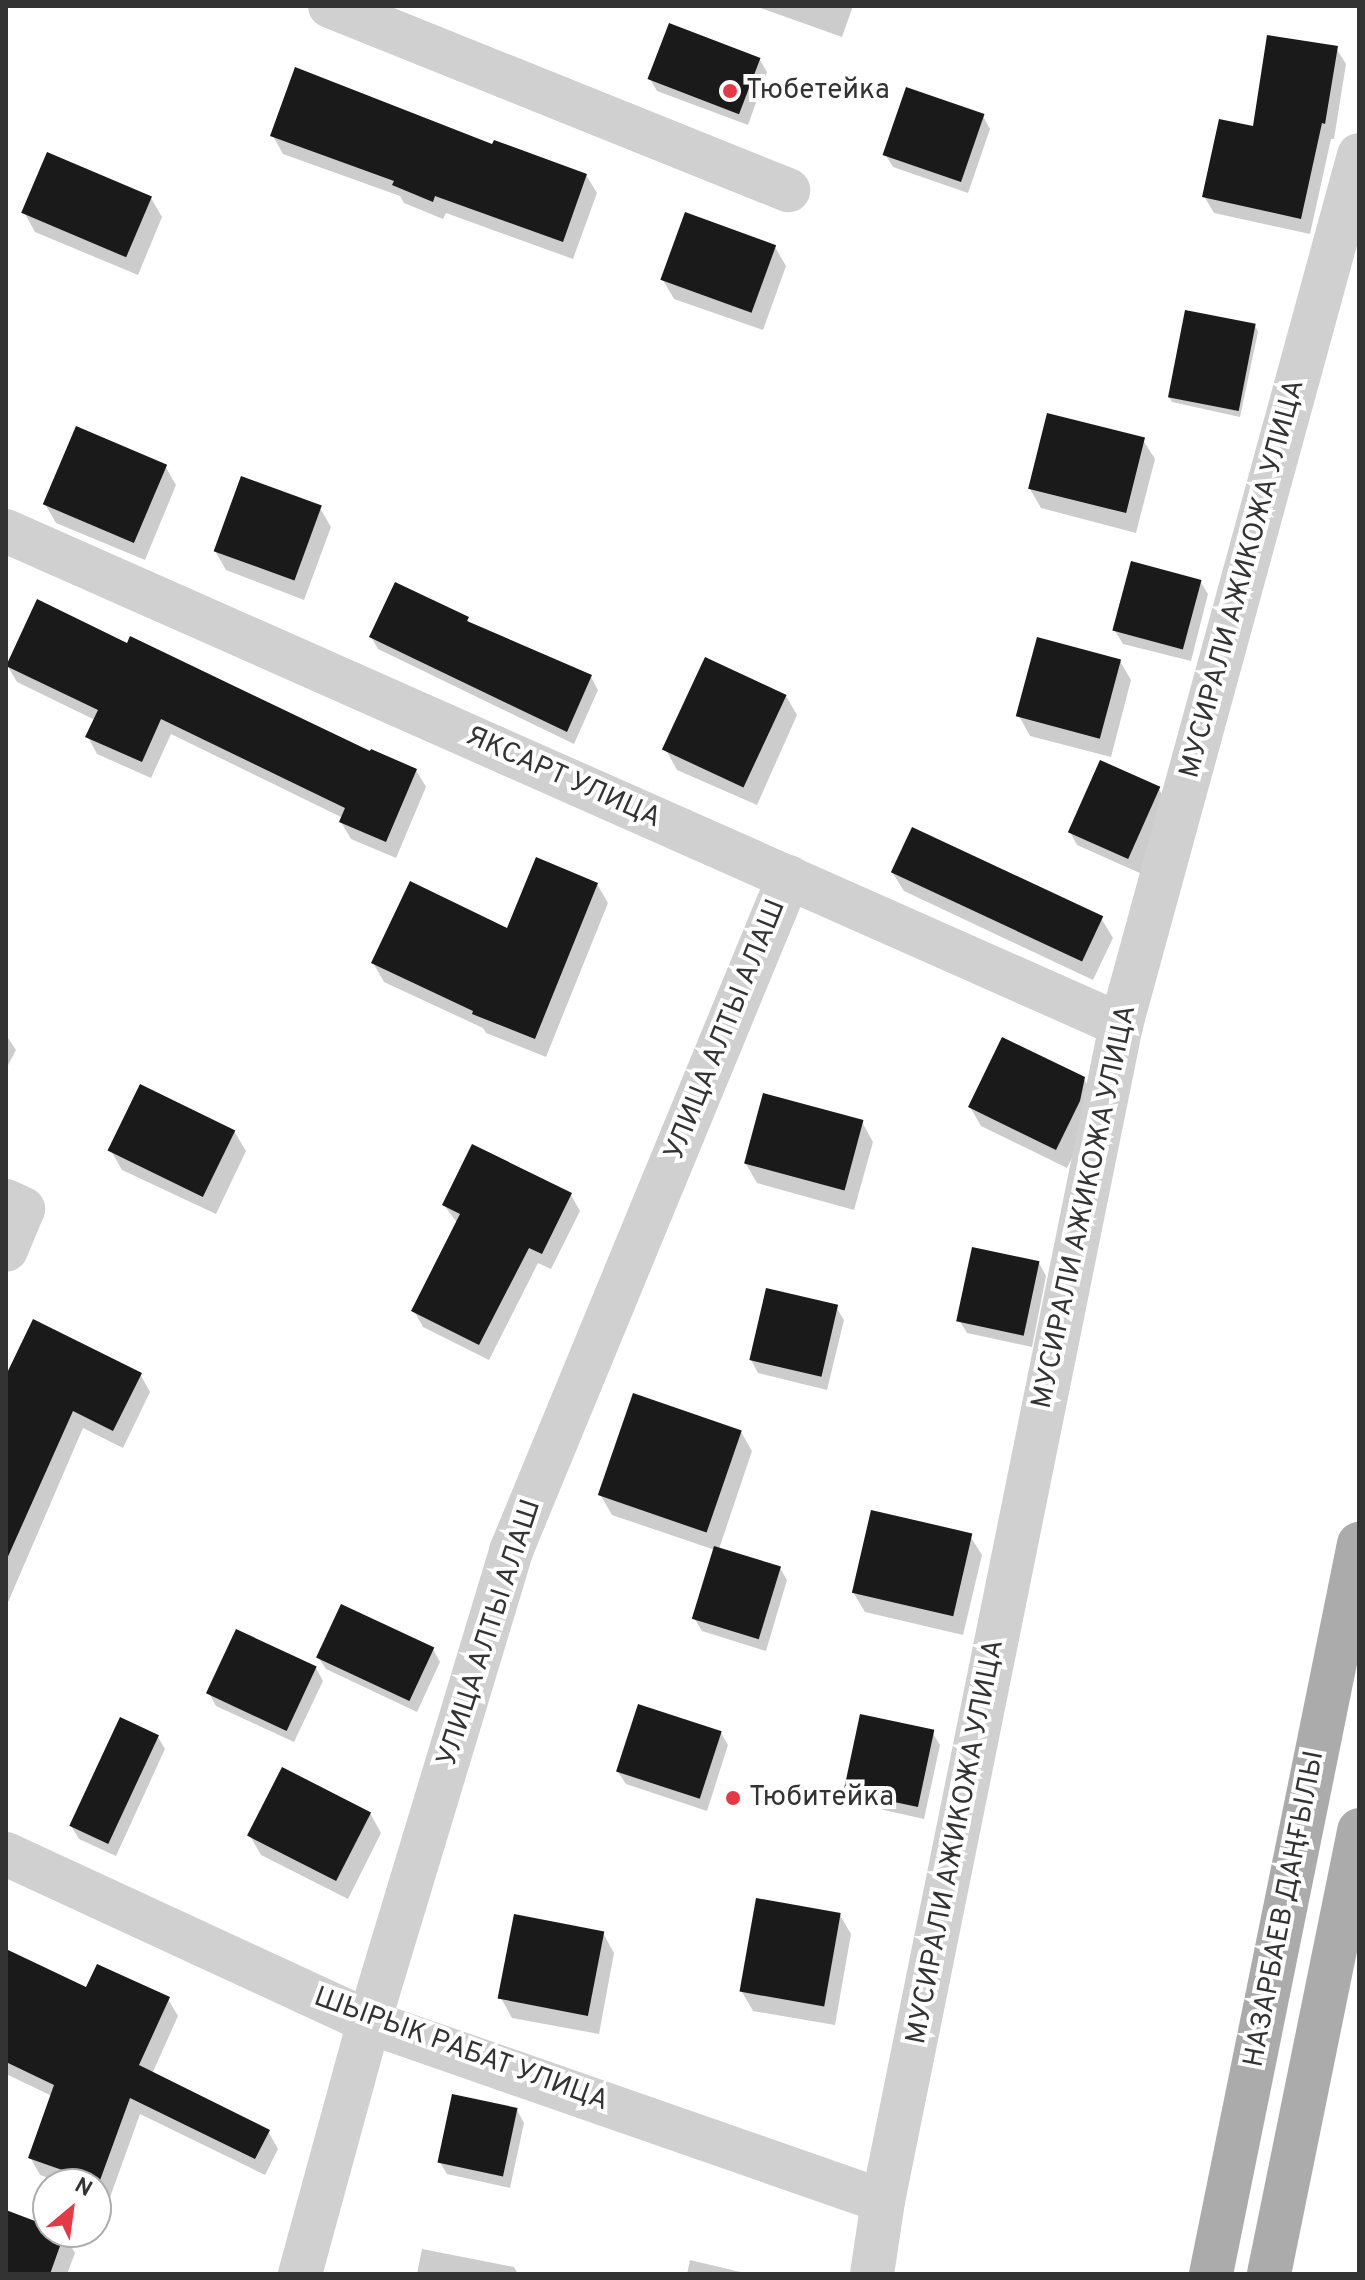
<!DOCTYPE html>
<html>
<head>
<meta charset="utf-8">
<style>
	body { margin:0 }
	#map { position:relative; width:1365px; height:2280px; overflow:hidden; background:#fff; font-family:Overpass,sans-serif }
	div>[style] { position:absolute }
	.shadow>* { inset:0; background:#0003 }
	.building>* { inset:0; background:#1a1a1a; transform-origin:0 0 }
	.minor>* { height:44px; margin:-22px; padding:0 22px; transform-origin:22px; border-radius:22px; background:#d0d0d0 }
	.major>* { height:44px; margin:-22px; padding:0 22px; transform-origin:22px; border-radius:22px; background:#ababab }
	.dots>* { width:22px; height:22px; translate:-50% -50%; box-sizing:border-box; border:4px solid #fff; border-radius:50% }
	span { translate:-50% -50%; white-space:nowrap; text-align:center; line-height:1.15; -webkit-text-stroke:8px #fff; paint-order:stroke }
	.poi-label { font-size:28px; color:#333 }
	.left { translate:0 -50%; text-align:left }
	.street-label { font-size:28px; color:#333 }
	.frame { position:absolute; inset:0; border:8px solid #333; pointer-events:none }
	.north { position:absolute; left:32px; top:2168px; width:80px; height:80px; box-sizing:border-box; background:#fff; border:2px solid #adadad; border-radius:50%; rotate:29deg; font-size:22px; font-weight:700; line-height:32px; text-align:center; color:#333 }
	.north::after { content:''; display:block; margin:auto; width:28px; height:36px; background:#e63946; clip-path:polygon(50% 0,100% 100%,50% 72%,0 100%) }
</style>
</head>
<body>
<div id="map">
	<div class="shadow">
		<div style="clip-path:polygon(755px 6px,853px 6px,842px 37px)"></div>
		<div style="clip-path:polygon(1336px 48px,1346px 64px,1334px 139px,1331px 139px,1310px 234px,1214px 213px,1204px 196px,1254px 129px)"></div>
		<div style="clip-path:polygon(760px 60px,767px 72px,748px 125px,657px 91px,650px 79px)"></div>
		<div style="clip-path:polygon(983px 116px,990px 129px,968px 193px,893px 167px,885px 154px)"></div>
		<div style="clip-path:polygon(273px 136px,493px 146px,586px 175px,597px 193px,573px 259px,446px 213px,443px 219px,404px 203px,400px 196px,283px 154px)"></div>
		<div style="clip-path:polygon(151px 198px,162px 217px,138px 275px,35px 232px,24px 212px)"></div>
		<div style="clip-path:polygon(775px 247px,786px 266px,763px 330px,674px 299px,663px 280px)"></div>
		<div style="clip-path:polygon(1255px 326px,1258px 332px,1240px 417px,1172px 402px,1169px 397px)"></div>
		<div style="clip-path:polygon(1143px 440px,1155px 459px,1136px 533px,1041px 508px,1030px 489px)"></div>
		<div style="clip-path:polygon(165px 466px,176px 485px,145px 560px,56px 523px,45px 504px)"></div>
		<div style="clip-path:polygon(320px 508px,331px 527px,304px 600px,226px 570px,215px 551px)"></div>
		<div style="clip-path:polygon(1200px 581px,1208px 594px,1191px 661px,1123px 644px,1115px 631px)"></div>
		<div style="clip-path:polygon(467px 619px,470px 624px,591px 677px,598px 690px,574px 744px,378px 649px,371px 637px)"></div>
		<div style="clip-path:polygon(1120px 661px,1131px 680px,1111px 757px,1030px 736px,1019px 716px)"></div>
		<div style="clip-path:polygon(7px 665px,371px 754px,416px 770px,426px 787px,396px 858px,351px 839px,341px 822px,343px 818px,171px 734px,151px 778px,97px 754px,88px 737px,95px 720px,17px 682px)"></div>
		<div style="clip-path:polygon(786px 696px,797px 715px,757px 805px,677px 770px,666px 750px)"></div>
		<div style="clip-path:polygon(1159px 789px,1166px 802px,1142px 874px,1077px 845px,1070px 832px)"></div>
		<div style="clip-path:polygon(892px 872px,1101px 918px,1113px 938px,1093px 980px,904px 891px)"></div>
		<div style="clip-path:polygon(597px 884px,608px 903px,546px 1057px,486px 1033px,483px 1028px,384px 982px,373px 963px,508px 930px)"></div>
		<div style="clip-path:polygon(6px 1035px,16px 1050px,6px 1069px)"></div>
		<div style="clip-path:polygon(1084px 1079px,1095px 1098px,1090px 1121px,1067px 1168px,981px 1126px,970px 1107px)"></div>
		<div style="clip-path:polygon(862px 1122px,873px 1142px,854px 1210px,757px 1183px,746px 1164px)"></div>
		<div style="clip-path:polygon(234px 1131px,246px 1151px,216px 1214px,122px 1170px,111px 1151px)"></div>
		<div style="clip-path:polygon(571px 1195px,580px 1211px,551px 1269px,538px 1263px,489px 1360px,423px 1327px,414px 1311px,458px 1224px,444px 1205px)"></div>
		<div style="clip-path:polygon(1039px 1263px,1046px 1276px,1032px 1347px,967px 1333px,959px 1320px)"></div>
		<div style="clip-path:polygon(836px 1307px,844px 1320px,827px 1390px,758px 1373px,751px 1360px)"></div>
		<div style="clip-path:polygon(140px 1374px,150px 1392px,123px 1448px,83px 1428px,6px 1607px,6px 1383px)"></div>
		<div style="clip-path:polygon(741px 1432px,752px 1451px,719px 1549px,780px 1568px,787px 1580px,766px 1651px,702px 1631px,694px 1618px,715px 1550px,612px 1515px,601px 1496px)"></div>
		<div style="clip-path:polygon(970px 1536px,982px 1555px,963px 1635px,865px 1612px,853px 1592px)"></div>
		<div style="clip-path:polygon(433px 1649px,440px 1662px,417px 1712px,326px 1669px,318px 1657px)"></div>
		<div style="clip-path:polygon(316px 1668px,323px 1681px,294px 1742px,216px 1706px,209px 1693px)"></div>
		<div style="clip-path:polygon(932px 1732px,940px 1745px,924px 1819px,853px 1803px,845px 1790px)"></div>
		<div style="clip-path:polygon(721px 1733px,728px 1745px,707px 1811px,626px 1784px,618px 1772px)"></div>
		<div style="clip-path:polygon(158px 1737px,165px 1749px,116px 1856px,79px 1839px,71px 1826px)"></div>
		<div style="clip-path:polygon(370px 1813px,381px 1833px,348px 1899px,261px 1855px,250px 1836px)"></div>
		<div style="clip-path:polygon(840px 1915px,851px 1934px,835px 2025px,753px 2011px,742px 1992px)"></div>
		<div style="clip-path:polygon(603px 1933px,614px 1953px,599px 2034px,512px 2018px,501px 1998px)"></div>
		<div style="clip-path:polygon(6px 1951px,87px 1989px,168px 1999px,178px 2016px,152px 2074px,268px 2131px,278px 2149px,265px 2175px,140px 2114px,109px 2200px,96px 2195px,96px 2184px,66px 2184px,40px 2175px,30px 2157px,52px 2096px,6px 2074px)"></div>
		<div style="clip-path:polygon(517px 2110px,524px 2123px,510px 2188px,447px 2174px,439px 2161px)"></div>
		<div style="clip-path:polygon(6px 2213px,48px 2228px,48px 2232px,64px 2234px,75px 2253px,67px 2274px,6px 2274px)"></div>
		<div style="clip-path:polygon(422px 2249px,514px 2267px,518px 2274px,417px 2274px)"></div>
		<div style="clip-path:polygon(690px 2260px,749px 2274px,687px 2274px)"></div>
	</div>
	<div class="building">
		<div style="left:669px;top:23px;width:98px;height:60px;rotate:21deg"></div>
		<div style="clip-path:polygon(1267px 35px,1338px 46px,1325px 124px,1322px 123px,1301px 219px,1202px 197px,1219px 119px,1253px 126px)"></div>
		<div style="clip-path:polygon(295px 67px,492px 144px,494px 140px,587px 174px,563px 242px,435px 196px,433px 202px,392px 185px,394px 181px,270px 136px)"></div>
		<div style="left:906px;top:87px;width:83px;height:72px;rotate:19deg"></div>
		<div style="left:47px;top:152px;width:114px;height:66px;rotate:23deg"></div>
		<div style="left:685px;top:212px;width:97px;height:72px;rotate:20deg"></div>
		<div style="left:1185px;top:310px;width:72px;height:89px;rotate:11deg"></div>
		<div style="left:1047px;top:413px;width:101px;height:78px;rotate:14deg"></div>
		<div style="left:76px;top:426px;width:99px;height:85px;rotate:23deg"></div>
		<div style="left:241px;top:476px;width:86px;height:80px;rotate:20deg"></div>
		<div style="left:1131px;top:561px;width:73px;height:72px;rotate:15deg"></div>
		<div style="clip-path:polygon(395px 582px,469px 617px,467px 621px,592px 675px,567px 732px,369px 637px)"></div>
		<div style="clip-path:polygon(37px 599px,127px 643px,130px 636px,370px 751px,371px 749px,417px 769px,386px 842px,339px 822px,345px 808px,161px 719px,142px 762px,85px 737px,98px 710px,6px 666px)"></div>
		<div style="left:1037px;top:637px;width:87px;height:82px;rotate:15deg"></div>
		<div style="left:705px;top:657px;width:90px;height:102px;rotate:25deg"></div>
		<div style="left:1100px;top:760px;width:66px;height:79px;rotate:24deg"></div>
		<div style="left:912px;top:827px;width:211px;height:50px;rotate:25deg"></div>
		<div style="clip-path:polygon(536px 857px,598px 883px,535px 1039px,472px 1014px,473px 1011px,371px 963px,410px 881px,507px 928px)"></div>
		<div style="clip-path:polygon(1002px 1037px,1085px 1077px,1080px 1101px,1056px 1150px,968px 1107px)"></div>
		<div style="left:140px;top:1084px;width:106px;height:74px;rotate:26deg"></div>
		<div style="left:763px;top:1093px;width:104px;height:73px;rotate:15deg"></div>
		<div style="clip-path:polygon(472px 1144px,572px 1193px,542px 1254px,529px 1248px,479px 1345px,411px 1311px,460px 1214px,442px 1205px)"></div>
		<div style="left:972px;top:1247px;width:69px;height:76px;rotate:12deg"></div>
		<div style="left:766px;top:1288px;width:74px;height:74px;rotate:13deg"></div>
		<div style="clip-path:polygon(33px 1319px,142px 1373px,113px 1431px,73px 1411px,6px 1561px,6px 1375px)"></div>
		<div style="left:633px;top:1393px;width:115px;height:108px;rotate:19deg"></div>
		<div style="left:871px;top:1510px;width:104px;height:85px;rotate:13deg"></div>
		<div style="left:714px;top:1546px;width:70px;height:76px;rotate:17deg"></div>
		<div style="left:341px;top:1604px;width:103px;height:59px;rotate:25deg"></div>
		<div style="left:236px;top:1629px;width:89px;height:71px;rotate:25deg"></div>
		<div style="left:638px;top:1704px;width:88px;height:71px;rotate:18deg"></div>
		<div style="left:860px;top:1714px;width:76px;height:79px;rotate:12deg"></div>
		<div style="left:120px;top:1717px;width:43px;height:120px;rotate:25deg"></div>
		<div style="left:282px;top:1767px;width:100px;height:77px;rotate:27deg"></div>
		<div style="left:756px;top:1898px;width:86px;height:95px;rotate:10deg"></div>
		<div style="left:514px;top:1914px;width:92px;height:86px;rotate:11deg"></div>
		<div style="clip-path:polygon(6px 1949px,86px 1987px,97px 1964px,170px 1997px,139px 2065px,270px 2130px,255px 2159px,130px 2098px,99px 2183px,28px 2158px,54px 2085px,6px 2062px)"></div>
		<div style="left:452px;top:2094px;width:67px;height:70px;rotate:12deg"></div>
		<div style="clip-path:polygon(6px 2210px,48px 2226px,48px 2232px,65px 2232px,50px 2274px,6px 2274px)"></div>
	</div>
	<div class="minor">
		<div style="left:330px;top:6px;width:494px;rotate:21.9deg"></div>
		<div style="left:6px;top:531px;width:1220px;rotate:23.9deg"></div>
		<div style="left:6px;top:1201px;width:19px;rotate:25deg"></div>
		<div style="left:23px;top:1209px;width:44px;rotate:112.5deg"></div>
		<div style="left:6px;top:1854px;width:400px;rotate:24.8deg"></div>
		<div style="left:369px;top:2022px;width:544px;rotate:19.2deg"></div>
		<div style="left:300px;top:2274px;width:261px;rotate:-74.7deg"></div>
		<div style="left:369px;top:2022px;width:492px;rotate:-73.2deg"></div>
		<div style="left:511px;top:1551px;width:729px;rotate:-67.59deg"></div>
		<div style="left:872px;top:2274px;width:74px;rotate:-81.4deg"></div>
		<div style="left:883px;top:2201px;width:1200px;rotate:-78.56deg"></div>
		<div style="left:1121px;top:1025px;width:902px;rotate:-74.7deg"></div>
	</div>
	<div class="major">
		<div style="left:1211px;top:2274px;width:745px;rotate:-78.54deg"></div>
		<div style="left:1269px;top:2274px;width:453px;rotate:-78.5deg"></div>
	</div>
	<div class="dots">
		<div style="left:730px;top:91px;background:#e63946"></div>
		<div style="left:733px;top:1798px;background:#e63946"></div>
	</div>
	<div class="poi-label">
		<span class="left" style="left:746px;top:91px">Тюбетейка</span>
		<span class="left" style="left:749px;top:1798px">Тюбитейка</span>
	</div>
	<div class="street-label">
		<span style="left:1243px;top:579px;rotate:-75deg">МУСИРАЛИ АЖИКОЖА УЛИЦА</span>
		<span style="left:563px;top:778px;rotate:24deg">ЯКСАРТ УЛИЦА</span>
		<span style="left:726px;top:1030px;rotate:-68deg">УЛИЦА АЛТЫ АЛАШ</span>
		<span style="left:1085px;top:1207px;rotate:-78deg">МУСИРАЛИ АЖИКОЖА УЛИЦА</span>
		<span style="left:490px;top:1633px;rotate:-72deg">УЛИЦА АЛТЫ АЛАШ</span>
		<span style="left:956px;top:1842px;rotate:-79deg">МУСИРАЛИ АЖИКОЖА УЛИЦА</span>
		<span style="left:1285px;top:1909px;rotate:-79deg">НАЗАРБАЕВ ДАҢҒЫЛЫ</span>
		<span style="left:461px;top:2050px;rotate:20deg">ШЫРЫК РАБАТ УЛИЦА</span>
	</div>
	<div class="frame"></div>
	<div class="north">N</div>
</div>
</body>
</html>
